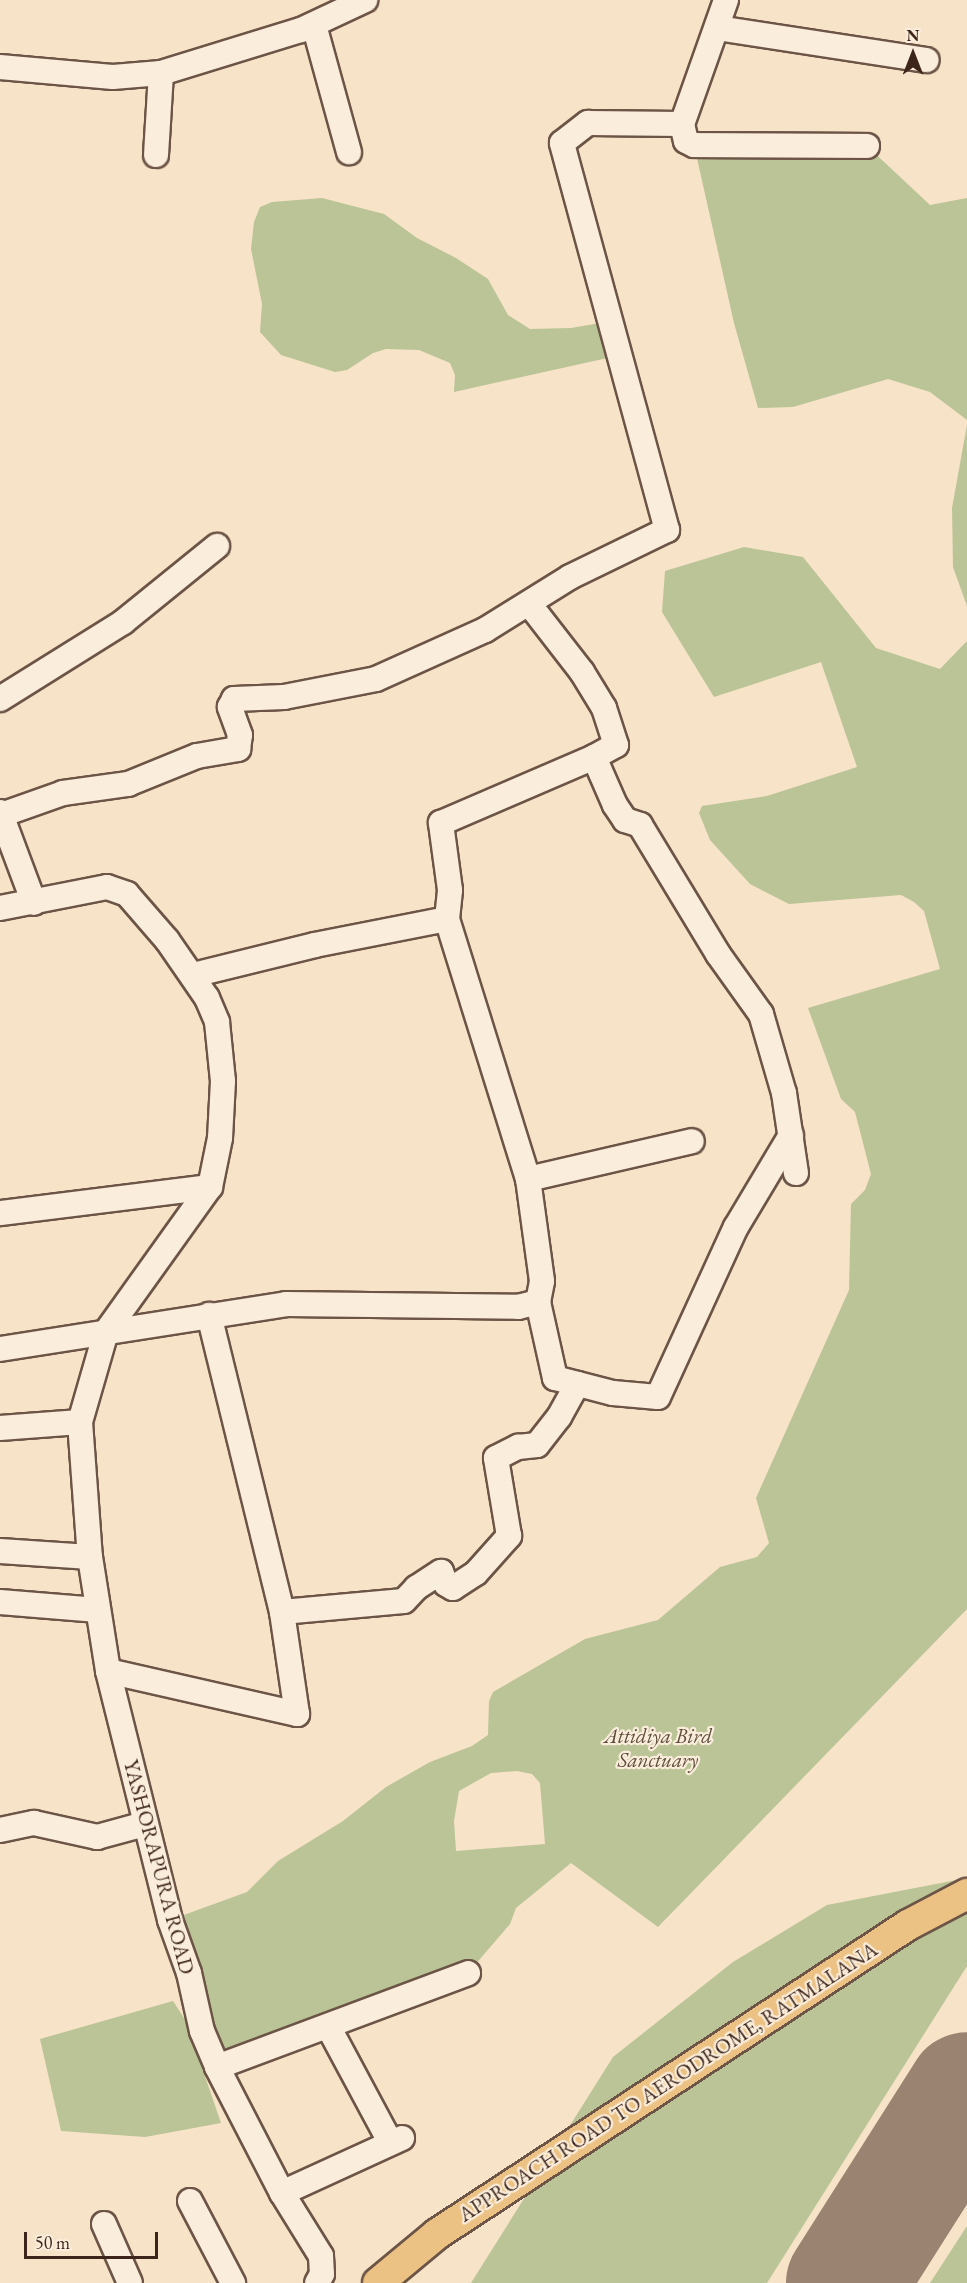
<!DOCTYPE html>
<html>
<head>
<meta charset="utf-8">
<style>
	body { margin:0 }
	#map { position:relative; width:967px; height:2283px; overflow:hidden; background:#f7e3c7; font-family:"EB Garamond",serif }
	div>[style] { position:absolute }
	.green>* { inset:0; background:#bac497 }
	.runway>* { height:120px; margin:-60px; padding:0 60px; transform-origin:60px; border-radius:60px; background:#9a8471 }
	.roads { filter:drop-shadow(2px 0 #6c5446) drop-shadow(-2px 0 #6c5446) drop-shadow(0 2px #6c5446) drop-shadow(0 -2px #6c5446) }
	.minor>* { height:24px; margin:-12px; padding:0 12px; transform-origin:12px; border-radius:12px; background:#faeddb }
	.major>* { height:30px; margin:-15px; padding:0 15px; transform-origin:15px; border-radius:15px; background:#ecc284 }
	span { translate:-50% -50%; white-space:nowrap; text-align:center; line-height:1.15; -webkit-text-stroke:4.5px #faeddb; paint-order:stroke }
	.park-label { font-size:21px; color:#5d4d3a; font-style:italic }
	.street-label { font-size:21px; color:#3e251b }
	.north { position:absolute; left:883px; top:24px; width:60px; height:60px; -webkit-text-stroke:4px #faeddb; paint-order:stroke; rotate:0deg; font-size:16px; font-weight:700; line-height:24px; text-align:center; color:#3e251b }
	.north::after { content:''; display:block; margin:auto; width:21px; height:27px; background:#3e251b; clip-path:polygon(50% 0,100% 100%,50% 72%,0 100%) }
	.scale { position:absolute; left:24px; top:2232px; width:134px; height:27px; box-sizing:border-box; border:3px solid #3e251b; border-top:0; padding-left:8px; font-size:18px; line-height:21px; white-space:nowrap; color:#3e251b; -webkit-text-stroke:4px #faeddb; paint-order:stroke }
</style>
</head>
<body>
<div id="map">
	<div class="green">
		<div style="clip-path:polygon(694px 145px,867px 146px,930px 205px,967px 198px,967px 420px,930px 392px,888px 379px,793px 407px,758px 408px,734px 323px)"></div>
		<div style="clip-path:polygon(322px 198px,384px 214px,417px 238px,456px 258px,488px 279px,508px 315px,530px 329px,571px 328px,612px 321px,621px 355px,454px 392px,455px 375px,450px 363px,419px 350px,386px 349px,373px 353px,347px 370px,335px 372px,281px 355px,260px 332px,262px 304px,251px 249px,254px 222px,260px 207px,272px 202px)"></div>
		<div style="clip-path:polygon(967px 425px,967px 606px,953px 567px,952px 508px)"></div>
		<div style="clip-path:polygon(evenodd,744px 547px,803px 557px,876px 648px,940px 669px,967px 641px,967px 1609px,658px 1927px,571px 1863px,516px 1908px,510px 1924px,468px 1973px,217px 2067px,170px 1920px,247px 1892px,278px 1861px,343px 1821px,386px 1787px,430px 1762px,472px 1746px,488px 1735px,489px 1701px,493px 1692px,585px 1639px,658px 1620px,720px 1567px,757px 1557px,769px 1543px,756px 1498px,849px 1290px,851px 1204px,865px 1190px,871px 1174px,855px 1112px,841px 1099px,808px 1008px,940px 969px,924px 911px,914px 902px,901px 895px,789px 904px,750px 884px,710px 840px,699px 813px,702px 806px,767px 796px,857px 767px,821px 662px,714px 697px,662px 612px,665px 571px,744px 547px,517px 1771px,532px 1774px,540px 1783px,545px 1844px,456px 1851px,454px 1821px,459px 1791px,491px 1773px,517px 1771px)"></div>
		<div style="clip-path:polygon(967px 1878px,967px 1966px,767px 2283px,471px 2283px,613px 2057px,733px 1962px,827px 1905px)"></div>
		<div style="clip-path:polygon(173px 2001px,186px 2021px,221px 2123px,145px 2137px,61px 2131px,40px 2039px)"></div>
		<div style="clip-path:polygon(967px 2226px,967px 2283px,930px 2283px)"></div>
	</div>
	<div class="runway">
		<div style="left:846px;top:2283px;width:226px;rotate:-57.6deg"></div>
	</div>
	<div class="roads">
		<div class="minor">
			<div style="left:726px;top:0;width:132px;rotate:109.5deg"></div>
			<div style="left:682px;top:124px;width:17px;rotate:77deg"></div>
			<div style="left:686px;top:141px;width:9px;rotate:27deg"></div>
			<div style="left:694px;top:145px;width:173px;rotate:0.3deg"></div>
			<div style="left:314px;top:25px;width:132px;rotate:74.6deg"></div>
			<div style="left:717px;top:28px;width:212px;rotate:8.7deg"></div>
			<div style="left:0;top:67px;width:113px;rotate:5.1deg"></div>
			<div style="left:113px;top:77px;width:48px;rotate:-4.8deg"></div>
			<div style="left:161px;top:73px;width:146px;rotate:-17.1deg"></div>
			<div style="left:301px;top:30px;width:71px;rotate:-25.1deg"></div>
			<div style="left:156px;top:155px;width:82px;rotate:-86.5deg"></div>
			<div style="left:530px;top:605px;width:85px;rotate:52.2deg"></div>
			<div style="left:582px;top:672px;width:42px;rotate:58.6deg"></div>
			<div style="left:604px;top:708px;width:39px;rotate:72deg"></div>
			<div style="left:616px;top:745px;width:25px;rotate:151deg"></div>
			<div style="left:594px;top:757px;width:52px;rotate:66.4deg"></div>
			<div style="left:615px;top:805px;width:18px;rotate:56deg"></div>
			<div style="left:625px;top:820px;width:16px;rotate:18deg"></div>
			<div style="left:640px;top:825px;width:151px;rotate:58.8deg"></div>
			<div style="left:718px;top:954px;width:74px;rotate:54.4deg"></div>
			<div style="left:761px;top:1014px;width:82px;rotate:73.8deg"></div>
			<div style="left:784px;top:1093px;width:81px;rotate:81.5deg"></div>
			<div style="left:0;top:699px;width:145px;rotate:-32deg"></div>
			<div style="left:123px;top:622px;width:121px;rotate:-39deg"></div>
			<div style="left:0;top:812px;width:97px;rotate:69.5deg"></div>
			<div style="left:1px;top:815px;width:66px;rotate:-19.5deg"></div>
			<div style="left:63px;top:793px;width:66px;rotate:-7.9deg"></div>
			<div style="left:128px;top:784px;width:74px;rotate:-22.1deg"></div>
			<div style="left:197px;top:756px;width:42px;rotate:-9.7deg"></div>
			<div style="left:238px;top:749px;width:14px;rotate:-82deg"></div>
			<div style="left:240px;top:735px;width:30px;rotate:-110deg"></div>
			<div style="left:230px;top:707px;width:9px;rotate:-63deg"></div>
			<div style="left:234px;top:699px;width:50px;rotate:-2.3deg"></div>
			<div style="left:284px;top:697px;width:94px;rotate:-11.1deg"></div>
			<div style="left:376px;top:679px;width:120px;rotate:-24.2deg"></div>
			<div style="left:485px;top:630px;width:100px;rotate:-31.9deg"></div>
			<div style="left:570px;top:577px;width:108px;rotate:-25.9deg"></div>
			<div style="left:667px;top:530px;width:401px;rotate:-105.2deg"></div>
			<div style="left:562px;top:143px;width:33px;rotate:-38deg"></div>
			<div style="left:588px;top:123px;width:94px;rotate:0.6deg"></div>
			<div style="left:0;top:908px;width:109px;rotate:-11.1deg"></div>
			<div style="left:107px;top:887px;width:21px;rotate:19deg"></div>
			<div style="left:127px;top:894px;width:61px;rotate:49deg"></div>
			<div style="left:167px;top:940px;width:70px;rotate:55.4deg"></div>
			<div style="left:207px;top:998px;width:26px;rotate:67deg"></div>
			<div style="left:217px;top:1022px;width:59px;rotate:84.2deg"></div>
			<div style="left:223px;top:1081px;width:57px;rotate:93deg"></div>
			<div style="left:220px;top:1138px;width:50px;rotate:101.5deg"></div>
			<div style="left:210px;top:1187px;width:212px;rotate:172.9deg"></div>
			<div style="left:447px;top:919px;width:29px;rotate:-84deg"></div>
			<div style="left:450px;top:890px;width:68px;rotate:-97.7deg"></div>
			<div style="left:441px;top:823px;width:167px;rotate:-23.3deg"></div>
			<div style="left:528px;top:1179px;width:168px;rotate:-13deg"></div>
			<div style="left:538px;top:1302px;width:78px;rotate:77.4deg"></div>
			<div style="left:555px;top:1378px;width:60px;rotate:14.5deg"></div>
			<div style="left:613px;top:1393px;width:45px;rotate:5.1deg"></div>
			<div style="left:658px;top:1397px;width:187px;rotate:-65.4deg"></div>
			<div style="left:736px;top:1227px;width:107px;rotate:-59.1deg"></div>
			<div style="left:0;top:1349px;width:290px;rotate:-8.9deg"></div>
			<div style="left:286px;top:1304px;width:232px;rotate:0.7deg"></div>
			<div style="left:518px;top:1307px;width:21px;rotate:-14deg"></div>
			<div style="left:538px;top:1302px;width:21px;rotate:-79deg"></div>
			<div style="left:542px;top:1281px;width:103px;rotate:-97.8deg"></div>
			<div style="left:528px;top:1179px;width:272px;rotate:-107.3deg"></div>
			<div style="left:447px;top:919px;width:135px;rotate:168.9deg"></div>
			<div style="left:315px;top:945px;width:126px;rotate:166.2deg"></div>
			<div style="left:80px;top:1422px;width:135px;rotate:85.8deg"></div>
			<div style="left:90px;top:1557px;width:115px;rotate:81deg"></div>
			<div style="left:108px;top:1671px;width:257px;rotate:76deg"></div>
			<div style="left:170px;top:1920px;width:56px;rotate:70.3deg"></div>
			<div style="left:189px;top:1973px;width:59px;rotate:77.4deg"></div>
			<div style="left:202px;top:2031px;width:39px;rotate:67deg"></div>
			<div style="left:217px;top:2067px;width:142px;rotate:62.7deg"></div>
			<div style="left:282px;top:2193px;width:74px;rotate:58.2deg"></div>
			<div style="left:321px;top:2256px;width:18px;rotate:87deg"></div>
			<div style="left:322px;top:2274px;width:10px;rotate:119deg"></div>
			<div style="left:0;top:1428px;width:80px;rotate:-4.3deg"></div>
			<div style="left:80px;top:1422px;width:94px;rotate:-73.9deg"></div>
			<div style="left:106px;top:1332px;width:178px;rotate:-54.4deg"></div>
			<div style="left:0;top:1551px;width:90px;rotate:3.8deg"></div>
			<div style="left:0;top:1602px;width:98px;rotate:4.7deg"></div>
			<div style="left:282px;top:1612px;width:122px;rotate:-5.2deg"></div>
			<div style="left:404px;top:1601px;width:18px;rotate:-47deg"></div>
			<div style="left:416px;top:1588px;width:30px;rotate:-33deg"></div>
			<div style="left:441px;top:1572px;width:13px;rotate:67deg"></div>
			<div style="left:446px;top:1584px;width:8px;rotate:30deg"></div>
			<div style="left:453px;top:1588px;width:27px;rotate:-33deg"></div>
			<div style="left:476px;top:1573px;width:50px;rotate:-48.3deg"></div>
			<div style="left:509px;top:1536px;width:79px;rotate:-99.5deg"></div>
			<div style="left:496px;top:1458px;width:25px;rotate:-27deg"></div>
			<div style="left:518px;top:1447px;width:19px;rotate:-6deg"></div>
			<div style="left:537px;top:1445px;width:36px;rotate:-52deg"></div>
			<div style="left:559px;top:1417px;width:38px;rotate:-61deg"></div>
			<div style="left:108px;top:1671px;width:194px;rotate:12.8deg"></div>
			<div style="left:297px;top:1714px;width:103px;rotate:-98.4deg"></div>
			<div style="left:282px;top:1612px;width:306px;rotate:-103.8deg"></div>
			<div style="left:0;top:1830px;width:35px;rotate:-12deg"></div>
			<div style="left:34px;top:1823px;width:65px;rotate:12.5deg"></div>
			<div style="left:97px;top:1837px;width:50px;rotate:-15.2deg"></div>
			<div style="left:329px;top:2028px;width:129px;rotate:61.8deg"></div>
			<div style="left:217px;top:2067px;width:268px;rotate:-20.5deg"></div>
			<div style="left:282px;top:2193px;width:132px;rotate:-24.6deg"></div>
			<div style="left:190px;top:2201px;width:93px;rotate:62.3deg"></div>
			<div style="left:104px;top:2224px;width:64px;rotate:66.2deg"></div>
		</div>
		<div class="major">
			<div style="left:378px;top:2283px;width:77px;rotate:-39.7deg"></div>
			<div style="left:437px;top:2234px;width:563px;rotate:-33.27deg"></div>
			<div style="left:908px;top:1925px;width:67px;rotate:-27.7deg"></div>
		</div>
	</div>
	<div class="park-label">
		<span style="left:658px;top:1748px">Attidiya Bird<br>Sanctuary</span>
	</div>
	<div class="street-label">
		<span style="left:159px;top:1867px;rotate:75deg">YASHORAPURA ROAD</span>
		<span style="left:668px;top:2082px;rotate:-33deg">APPROACH ROAD TO AERODROME, RATMALANA</span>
	</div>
	<div class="north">N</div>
	<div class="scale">50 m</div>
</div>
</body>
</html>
